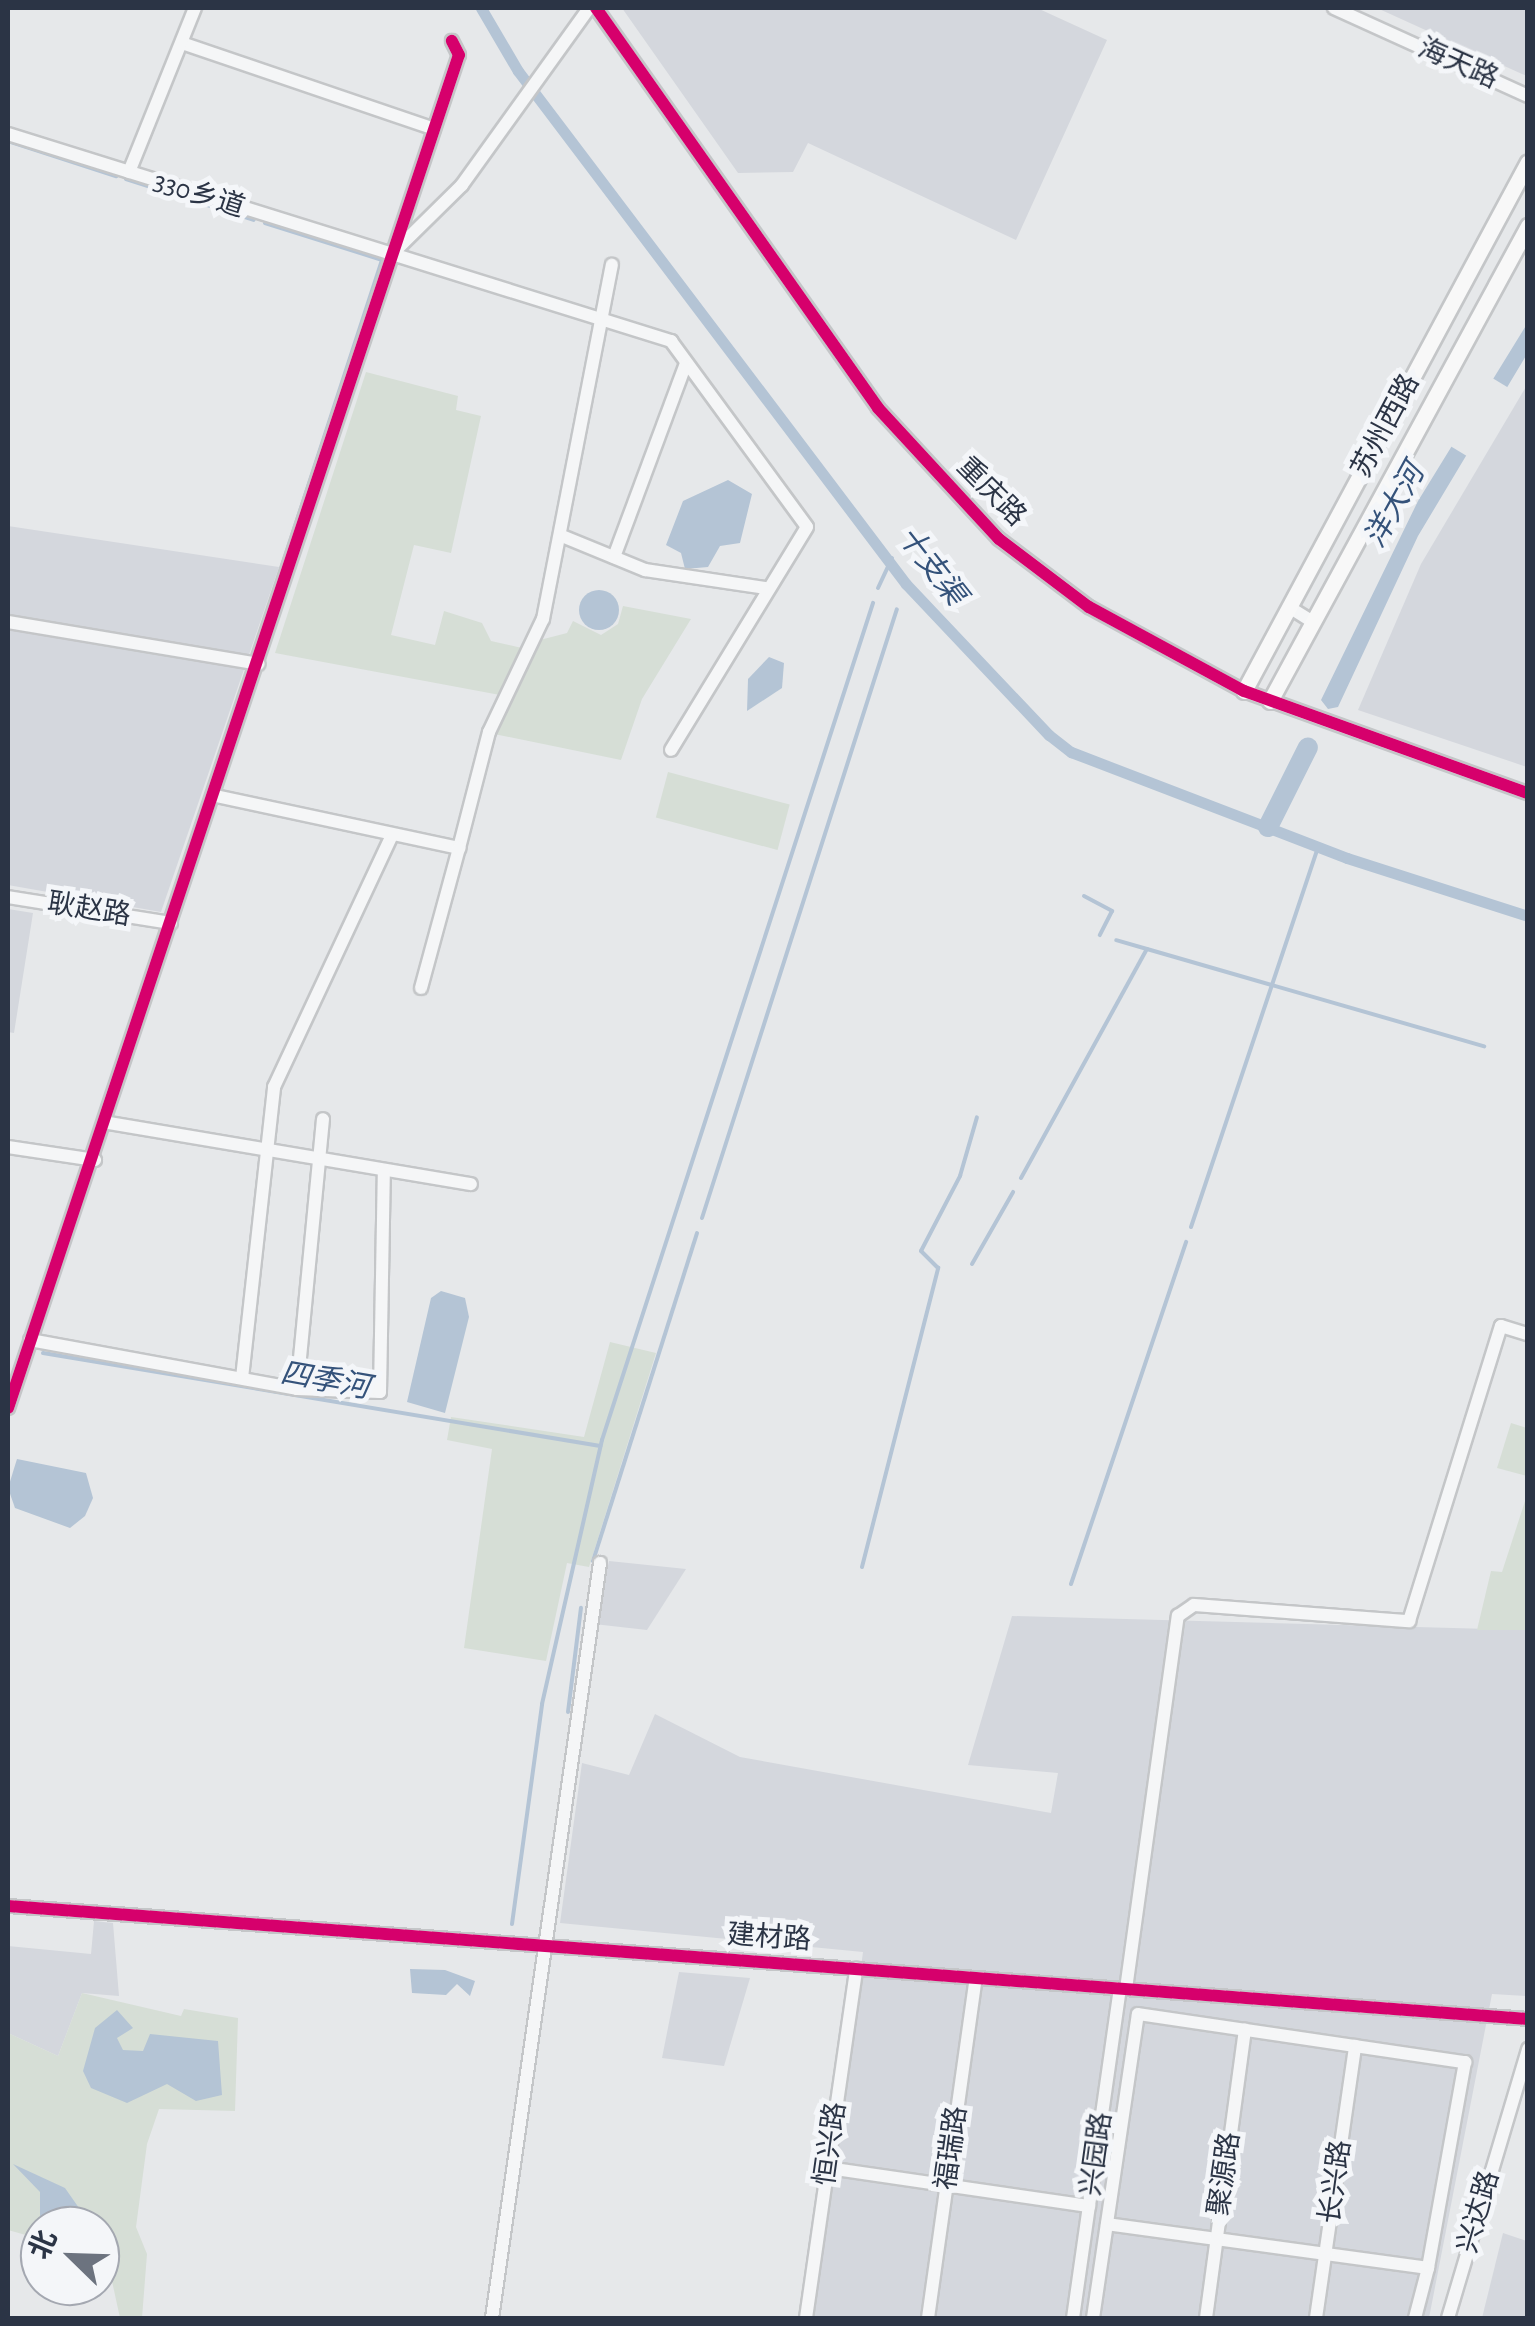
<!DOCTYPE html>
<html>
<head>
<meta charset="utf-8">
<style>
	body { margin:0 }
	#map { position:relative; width:1535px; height:2326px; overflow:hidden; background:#e6e8ea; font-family:"Alegreya Sans","Noto Sans SC",sans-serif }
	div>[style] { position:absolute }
	.built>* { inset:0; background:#d4d7dd }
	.green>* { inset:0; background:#d6ded6; transform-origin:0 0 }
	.water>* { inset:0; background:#b4c4d5 }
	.round { border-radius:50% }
	.pier>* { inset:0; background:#e6e8ea; transform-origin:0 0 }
	.stream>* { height:4px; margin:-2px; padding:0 2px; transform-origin:2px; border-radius:2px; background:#b4c4d5 }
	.canal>* { height:11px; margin:-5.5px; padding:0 5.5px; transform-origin:5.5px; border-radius:5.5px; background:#b4c4d5 }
	.river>* { height:20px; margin:-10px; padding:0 10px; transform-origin:10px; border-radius:10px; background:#b4c4d5 }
	.roads { filter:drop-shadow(2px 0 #c4c6c8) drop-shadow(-2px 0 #c4c6c8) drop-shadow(0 2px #c4c6c8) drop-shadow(0 -2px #c4c6c8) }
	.minor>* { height:12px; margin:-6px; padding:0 6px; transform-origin:6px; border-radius:6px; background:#f5f6f7 }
	.major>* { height:15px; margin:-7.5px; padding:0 7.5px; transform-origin:7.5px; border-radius:7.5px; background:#f8f8f8 }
	.cycleway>* { height:12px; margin:-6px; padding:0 6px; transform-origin:6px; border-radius:6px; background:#d6006c }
	span { translate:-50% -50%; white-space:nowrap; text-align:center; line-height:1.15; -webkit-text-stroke:10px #f4f6f9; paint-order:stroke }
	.street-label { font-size:28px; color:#2b3445 }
	.water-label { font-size:30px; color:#34527a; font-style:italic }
	.frame { position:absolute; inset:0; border:10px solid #2b3445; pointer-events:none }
	.north { position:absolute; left:20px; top:2206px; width:100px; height:100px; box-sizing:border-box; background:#f4f6f9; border:2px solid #a4a8b1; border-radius:50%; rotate:293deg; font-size:28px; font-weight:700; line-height:40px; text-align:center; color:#2b3445 }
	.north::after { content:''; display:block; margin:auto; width:35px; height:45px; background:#6c737f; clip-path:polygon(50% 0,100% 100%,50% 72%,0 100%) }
</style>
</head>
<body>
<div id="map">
	<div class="built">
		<div style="clip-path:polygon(622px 8px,1037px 8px,1107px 40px,1016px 240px,808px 143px,793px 172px,738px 173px)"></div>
		<div style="clip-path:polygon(1377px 8px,1527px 8px,1527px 76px,1522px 74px)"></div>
		<div style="clip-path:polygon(1527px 385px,1528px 767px,1527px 767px,1358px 710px,1421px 564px)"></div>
		<div style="clip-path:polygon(8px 526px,279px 567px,161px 912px,8px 885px)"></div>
		<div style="clip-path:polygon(8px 909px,33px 913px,14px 1033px,8px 1032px)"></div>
		<div style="clip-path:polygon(609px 1561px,686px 1569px,647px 1630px,594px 1624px)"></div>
		<div style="clip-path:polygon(1012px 1616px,1527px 1630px,1527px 1996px,1492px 1994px,1429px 2318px,814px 2318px,863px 1952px,560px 1923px,582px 1763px,629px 1775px,655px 1714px,740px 1757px,1051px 1813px,1058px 1773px,968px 1765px)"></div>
		<div style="clip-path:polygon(94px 1921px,113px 1923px,119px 1996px,82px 1993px,58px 2056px,8px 2033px,8px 1946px,91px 1954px)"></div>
		<div style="clip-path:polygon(679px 1972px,750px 1978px,724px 2066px,662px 2058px)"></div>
		<div style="clip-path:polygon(1503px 2233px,1527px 2241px,1527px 2318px,1482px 2318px)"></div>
	</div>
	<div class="green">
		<div style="clip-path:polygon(366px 372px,458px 396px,456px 410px,481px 416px,451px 553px,414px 545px,391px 635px,435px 645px,444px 611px,482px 623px,491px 641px,522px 648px,500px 695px,275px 653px)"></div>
		<div style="clip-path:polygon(623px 606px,691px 619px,642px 699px,621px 760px,494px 734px,536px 641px,567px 633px,573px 621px,601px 635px,618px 624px)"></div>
		<div style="left:668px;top:772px;width:126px;height:47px;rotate:15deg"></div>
		<div style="clip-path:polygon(610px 1342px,656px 1353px,589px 1567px,567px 1563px,546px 1661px,464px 1648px,492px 1449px,447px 1440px,451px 1417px,584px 1437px)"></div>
		<div style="clip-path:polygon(1511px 1423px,1527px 1428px,1527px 1476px,1497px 1468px)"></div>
		<div style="clip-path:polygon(1527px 1495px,1527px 1630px,1477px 1630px,1491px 1571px,1502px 1572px)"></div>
		<div style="clip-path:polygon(82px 1993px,181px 2016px,184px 2009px,238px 2018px,235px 2111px,159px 2109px,147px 2144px,136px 2227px,147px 2254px,142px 2318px,120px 2318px,100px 2226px,40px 2226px,40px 2239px,8px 2230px,8px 2033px,58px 2056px)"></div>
	</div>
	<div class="water">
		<div style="clip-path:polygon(1527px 324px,1527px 354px,1418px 536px,1338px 707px,1328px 709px,1321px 700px,1418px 501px)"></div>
		<div style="clip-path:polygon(728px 480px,752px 494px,740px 543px,720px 546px,708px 567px,685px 569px,681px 553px,666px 545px,683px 501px)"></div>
		<div class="round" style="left:579px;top:590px;width:40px;height:40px"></div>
		<div style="clip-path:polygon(769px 657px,784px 663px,782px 688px,747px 711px,748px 679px)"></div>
		<div style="clip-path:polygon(441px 1291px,465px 1298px,469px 1317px,445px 1413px,407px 1402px,431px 1298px)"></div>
		<div style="clip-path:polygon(17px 1459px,86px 1473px,93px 1498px,85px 1516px,70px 1528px,15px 1508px,8px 1488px)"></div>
		<div style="clip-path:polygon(410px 1969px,445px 1970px,475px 1981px,470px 1996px,457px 1984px,446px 1995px,412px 1993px)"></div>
		<div style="clip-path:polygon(117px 2010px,133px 2028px,117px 2038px,123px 2050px,143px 2051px,150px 2034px,218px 2041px,222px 2095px,196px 2101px,167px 2084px,127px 2103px,91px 2088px,83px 2071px,95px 2028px)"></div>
		<div style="clip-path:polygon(13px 2164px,65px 2188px,79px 2208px,71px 2226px,40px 2222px,40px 2192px)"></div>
	</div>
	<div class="pier">
		<div style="left:1489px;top:376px;width:26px;height:80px;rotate:31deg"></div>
	</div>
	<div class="stream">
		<div style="left:8px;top:141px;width:114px;rotate:18deg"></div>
		<div style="left:126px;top:179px;width:134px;rotate:17.8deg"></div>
		<div style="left:265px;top:223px;width:123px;rotate:17.5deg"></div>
		<div style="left:382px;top:260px;width:345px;rotate:108.1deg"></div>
		<div style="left:878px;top:588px;width:33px;rotate:-65deg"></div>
		<div style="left:1084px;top:896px;width:32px;rotate:28deg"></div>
		<div style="left:1112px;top:911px;width:27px;rotate:117deg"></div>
		<div style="left:1147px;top:949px;width:351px;rotate:16.1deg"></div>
		<div style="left:1021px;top:1178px;width:261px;rotate:-61.2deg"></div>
		<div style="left:1147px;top:949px;width:32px;rotate:-164deg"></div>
		<div style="left:702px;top:1218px;width:639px;rotate:-72.25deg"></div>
		<div style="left:1191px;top:1227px;width:401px;rotate:-71.5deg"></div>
		<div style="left:972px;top:1264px;width:83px;rotate:-60.3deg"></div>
		<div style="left:43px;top:1353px;width:565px;rotate:9.48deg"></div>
		<div style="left:593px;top:1561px;width:344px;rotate:-72.4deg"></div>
		<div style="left:862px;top:1567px;width:309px;rotate:-75.7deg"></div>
		<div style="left:938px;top:1268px;width:24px;rotate:-135deg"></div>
		<div style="left:921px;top:1251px;width:85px;rotate:-62.5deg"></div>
		<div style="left:960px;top:1176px;width:61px;rotate:-73.9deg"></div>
		<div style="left:1071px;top:1584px;width:361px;rotate:-71.4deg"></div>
		<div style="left:568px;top:1712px;width:105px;rotate:-82.9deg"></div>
		<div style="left:512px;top:1924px;width:222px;rotate:-82.2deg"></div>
		<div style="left:542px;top:1704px;width:271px;rotate:-77.2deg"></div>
		<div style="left:602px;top:1440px;width:880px;rotate:-72.06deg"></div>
	</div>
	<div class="canal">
		<div style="left:481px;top:8px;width:73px;rotate:59.6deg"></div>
		<div style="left:518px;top:71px;width:643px;rotate:52.9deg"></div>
		<div style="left:906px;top:584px;width:208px;rotate:46.6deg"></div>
		<div style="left:1049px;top:735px;width:28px;rotate:38deg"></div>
		<div style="left:1071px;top:752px;width:296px;rotate:21deg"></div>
		<div style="left:1347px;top:858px;width:190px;rotate:17.8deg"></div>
	</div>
	<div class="river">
		<div style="left:1268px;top:827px;width:89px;rotate:-63.4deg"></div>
	</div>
	<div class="roads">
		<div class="minor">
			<div style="left:596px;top:8px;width:489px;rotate:54.8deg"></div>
			<div style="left:878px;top:408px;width:178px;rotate:47.3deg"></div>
			<div style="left:999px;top:539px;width:113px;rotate:37.1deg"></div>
			<div style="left:1089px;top:607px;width:176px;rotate:28.5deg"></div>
			<div style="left:1244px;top:691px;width:302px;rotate:19.8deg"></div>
			<div style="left:1334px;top:8px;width:213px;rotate:24.4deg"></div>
			<div style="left:182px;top:43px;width:266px;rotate:18.8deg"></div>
			<div style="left:8px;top:134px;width:695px;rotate:17.34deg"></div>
			<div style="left:671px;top:341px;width:230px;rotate:53.8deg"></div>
			<div style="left:807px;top:527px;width:261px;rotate:121.4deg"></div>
			<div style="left:129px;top:172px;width:177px;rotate:-68.1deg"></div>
			<div style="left:392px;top:254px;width:98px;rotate:-44.6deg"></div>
			<div style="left:462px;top:185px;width:218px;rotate:-54.3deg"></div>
			<div style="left:562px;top:536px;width:90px;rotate:22.3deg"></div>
			<div style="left:645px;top:570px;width:121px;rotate:8.5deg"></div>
			<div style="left:614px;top:557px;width:204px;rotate:-69.6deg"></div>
			<div style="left:1289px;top:607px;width:28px;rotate:32deg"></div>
			<div style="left:8px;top:622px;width:254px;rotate:9.5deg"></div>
			<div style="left:216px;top:796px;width:249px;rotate:12.1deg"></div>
			<div style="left:459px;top:848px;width:120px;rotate:-75.5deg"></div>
			<div style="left:489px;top:732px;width:125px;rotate:-64.5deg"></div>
			<div style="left:543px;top:619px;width:361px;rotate:-79deg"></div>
			<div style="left:8px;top:897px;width:165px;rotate:9.1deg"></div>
			<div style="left:421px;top:988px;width:145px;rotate:-74.8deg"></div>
			<div style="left:109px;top:1123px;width:367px;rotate:9.6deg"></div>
			<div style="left:8px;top:1147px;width:88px;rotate:8.5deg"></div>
			<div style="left:30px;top:1340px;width:271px;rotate:10.4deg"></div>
			<div style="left:297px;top:1389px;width:83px;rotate:2.1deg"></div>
			<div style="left:380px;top:1392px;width:222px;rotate:-89deg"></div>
			<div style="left:242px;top:1378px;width:293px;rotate:-83.7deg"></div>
			<div style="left:274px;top:1087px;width:278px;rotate:-64.9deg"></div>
			<div style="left:297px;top:1389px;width:271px;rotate:-84.5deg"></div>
			<div style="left:8px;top:1408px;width:1426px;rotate:-71.57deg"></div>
			<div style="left:459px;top:55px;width:16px;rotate:-117deg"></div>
			<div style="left:8px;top:1906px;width:1524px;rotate:4.25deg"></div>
			<div style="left:1126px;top:1989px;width:377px;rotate:-82.1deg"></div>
			<div style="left:1178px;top:1616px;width:19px;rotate:-35deg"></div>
			<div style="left:1194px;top:1605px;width:216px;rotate:4.3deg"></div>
			<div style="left:1409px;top:1621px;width:309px;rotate:-72.7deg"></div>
			<div style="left:1501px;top:1326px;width:28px;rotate:17deg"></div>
			<div style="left:828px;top:2168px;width:264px;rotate:8.3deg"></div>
			<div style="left:1107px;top:2224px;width:324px;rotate:7.8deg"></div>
			<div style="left:1428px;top:2268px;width:52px;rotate:104.6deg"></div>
			<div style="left:492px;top:2318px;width:763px;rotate:-81.86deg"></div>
			<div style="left:806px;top:2318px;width:353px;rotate:-81.8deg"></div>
			<div style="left:928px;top:2318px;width:343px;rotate:-82deg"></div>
			<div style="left:1073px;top:2318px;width:332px;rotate:-81.9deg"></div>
			<div style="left:1093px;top:2318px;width:307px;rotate:-81.6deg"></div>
			<div style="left:1138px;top:2014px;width:331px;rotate:8.4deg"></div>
			<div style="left:1465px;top:2062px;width:209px;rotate:100.2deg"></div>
			<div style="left:1206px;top:2318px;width:291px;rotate:-82.3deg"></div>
			<div style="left:1316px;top:2318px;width:275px;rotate:-81.8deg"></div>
			<div style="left:1448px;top:2318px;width:281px;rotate:-73.4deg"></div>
		</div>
		<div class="major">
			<div style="left:1244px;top:691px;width:600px;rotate:-61.77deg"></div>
			<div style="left:1270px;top:701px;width:541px;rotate:-61.49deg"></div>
		</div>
	</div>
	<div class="cycleway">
		<div style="left:596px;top:8px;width:489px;rotate:54.8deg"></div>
		<div style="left:878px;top:408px;width:178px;rotate:47.3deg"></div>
		<div style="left:999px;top:539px;width:113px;rotate:37.1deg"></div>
		<div style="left:1089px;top:607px;width:176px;rotate:28.5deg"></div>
		<div style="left:1244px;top:691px;width:302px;rotate:19.8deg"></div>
		<div style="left:8px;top:1408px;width:1426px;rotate:-71.57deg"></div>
		<div style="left:459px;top:55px;width:16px;rotate:-117deg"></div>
		<div style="left:8px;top:1906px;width:1524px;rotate:4.25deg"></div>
	</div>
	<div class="street-label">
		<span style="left:1458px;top:64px;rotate:24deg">海天路</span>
		<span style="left:199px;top:195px;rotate:18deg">330乡道</span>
		<span style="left:1386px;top:426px;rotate:-62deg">苏州西路</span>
		<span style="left:991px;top:492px;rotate:45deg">重庆路</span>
		<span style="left:89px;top:910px;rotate:9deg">耿赵路</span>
		<span style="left:769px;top:1938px;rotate:4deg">建材路</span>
		<span style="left:831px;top:2144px;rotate:-82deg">恒兴路</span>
		<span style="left:952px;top:2148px;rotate:-82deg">福瑞路</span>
		<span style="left:1097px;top:2154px;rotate:-82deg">兴园路</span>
		<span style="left:1225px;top:2174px;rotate:-82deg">聚源路</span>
		<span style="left:1336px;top:2182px;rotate:-82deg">长兴路</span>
		<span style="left:1479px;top:2212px;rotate:-74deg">兴达路</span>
	</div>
	<div class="water-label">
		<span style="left:1395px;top:506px;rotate:-61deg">洋大河</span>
		<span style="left:931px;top:566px;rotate:52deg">十支渠</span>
		<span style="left:325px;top:1381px;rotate:10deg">四季河</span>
	</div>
	<div class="frame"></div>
	<div class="north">北</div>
</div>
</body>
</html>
